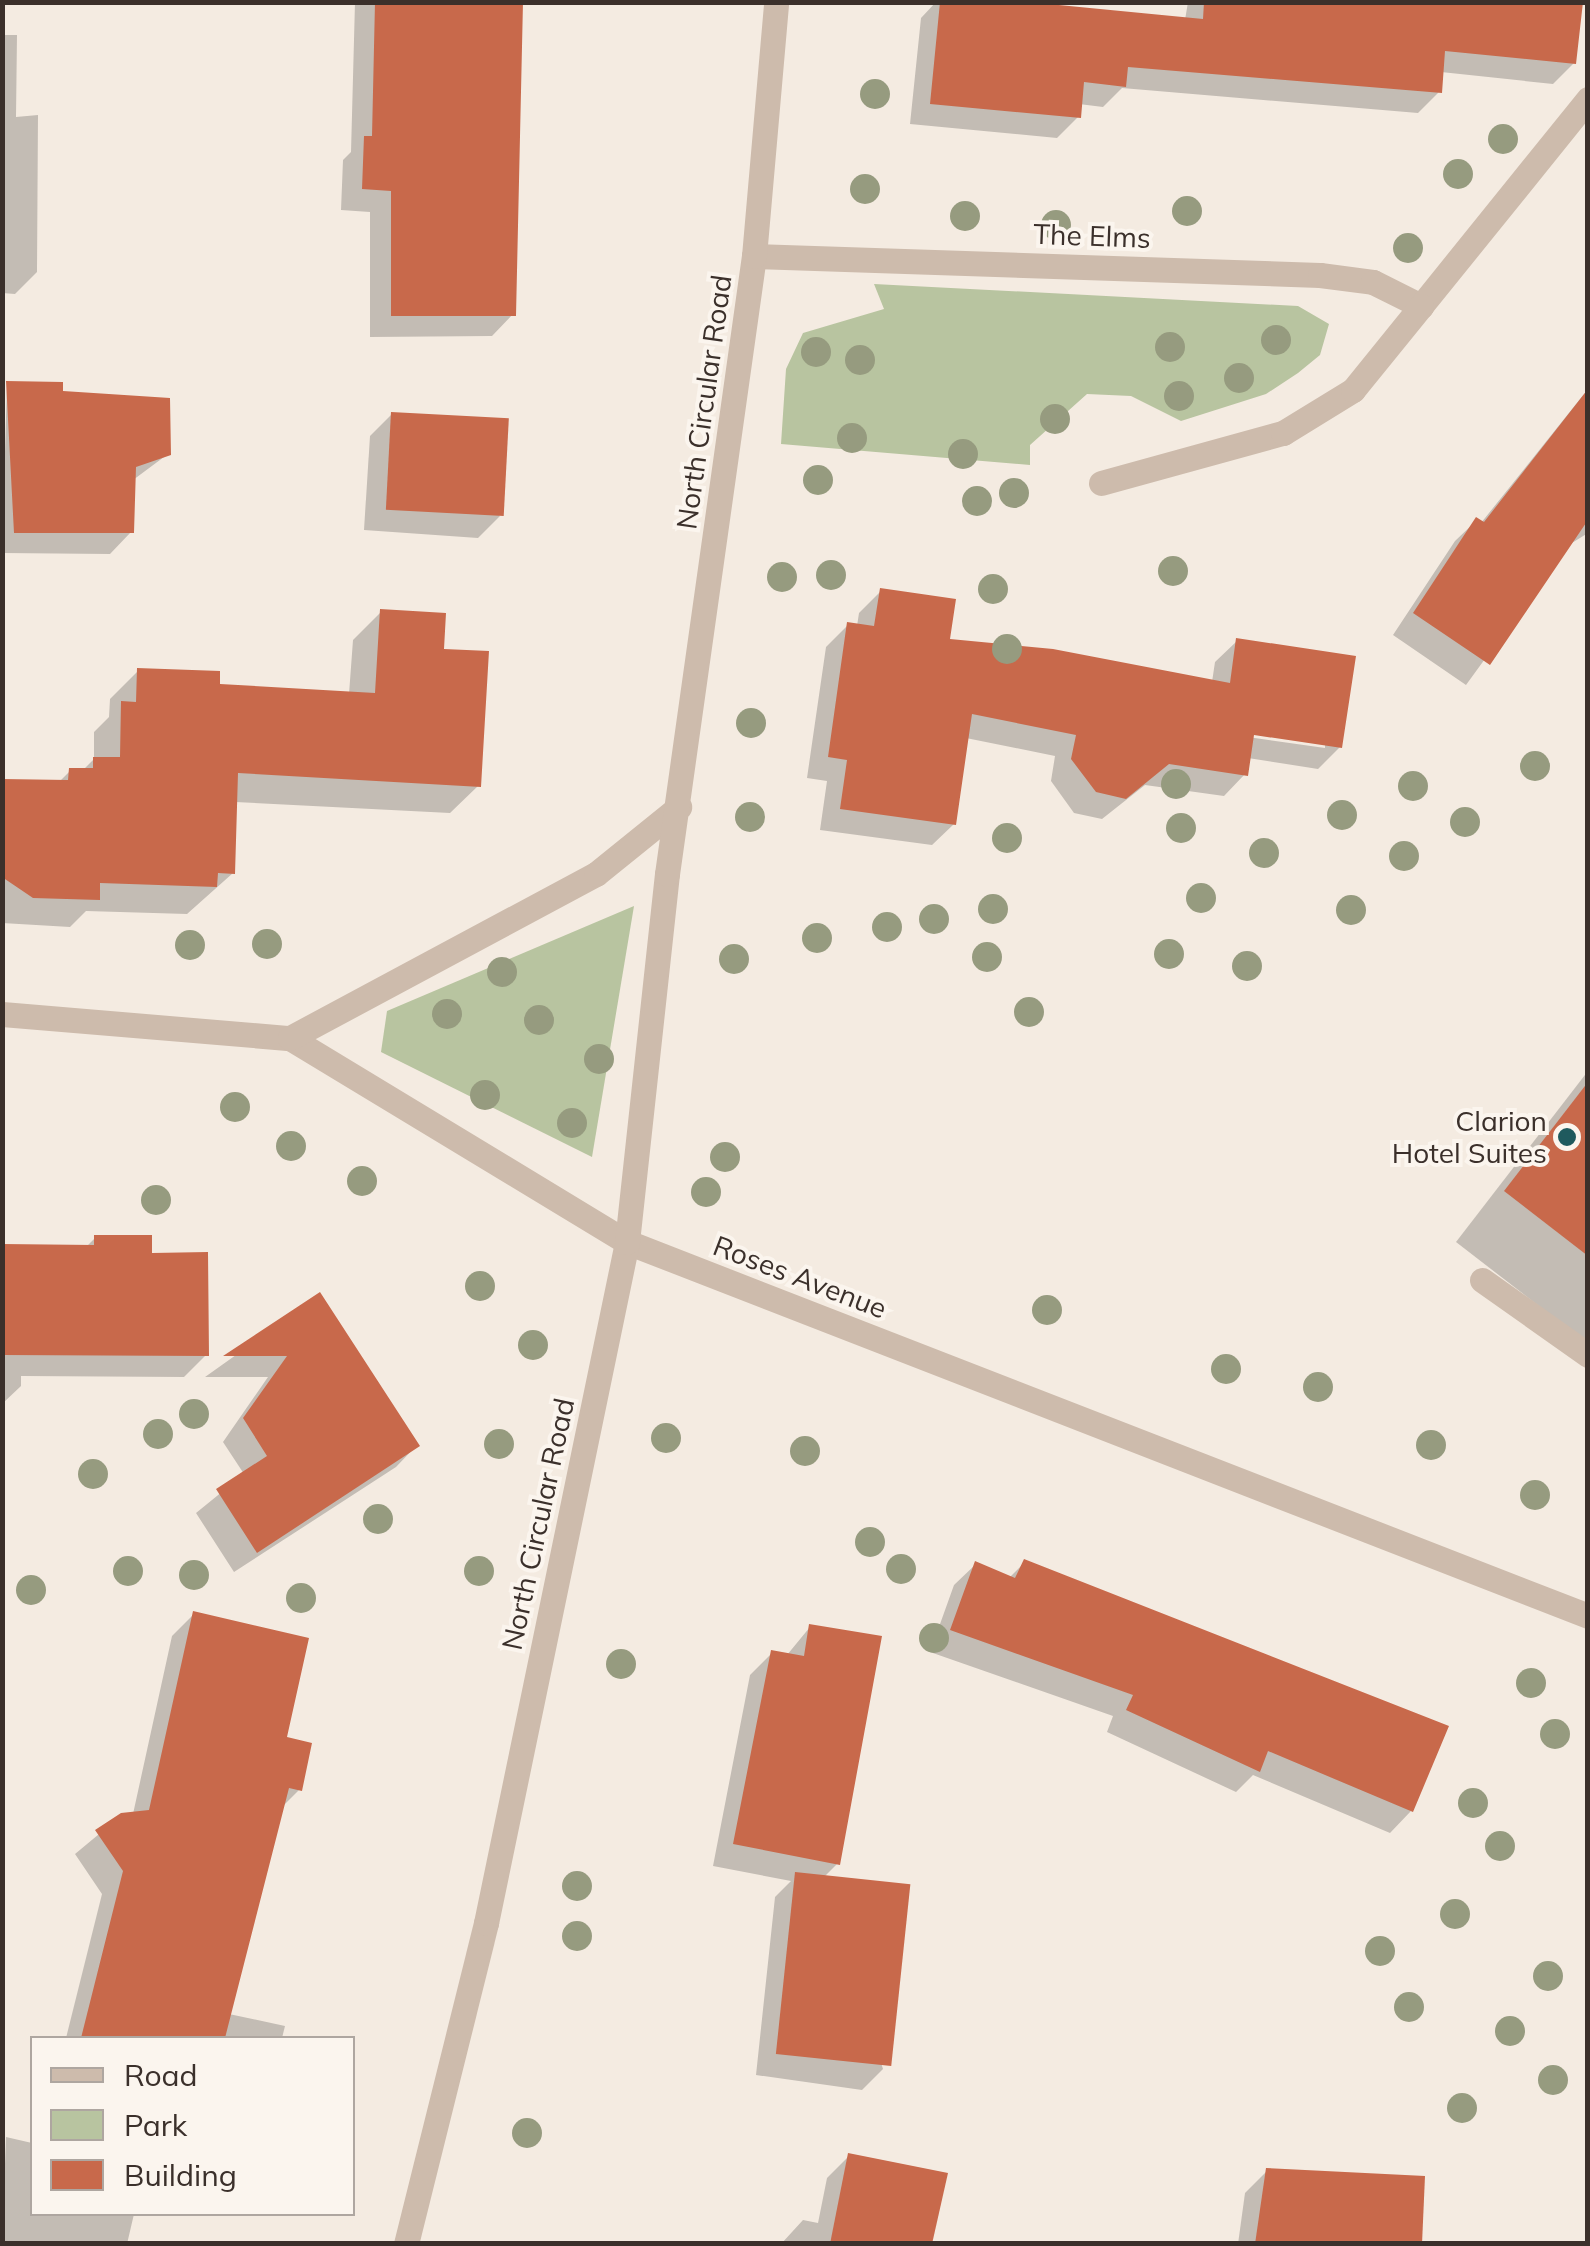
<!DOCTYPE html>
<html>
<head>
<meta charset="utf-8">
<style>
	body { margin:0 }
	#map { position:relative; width:1590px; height:2246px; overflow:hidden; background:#f4ebe1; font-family:Mulish,sans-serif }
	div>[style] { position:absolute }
	.green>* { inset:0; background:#b8c4a0 }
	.shadow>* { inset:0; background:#0003 }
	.building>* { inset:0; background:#c8694b; transform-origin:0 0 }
	.lane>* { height:25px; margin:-12.5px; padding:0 12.5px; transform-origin:12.5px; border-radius:12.5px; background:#cdbbac }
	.street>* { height:25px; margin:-12.5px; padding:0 12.5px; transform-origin:12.5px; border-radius:12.5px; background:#cdbbac }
	.trees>* { width:30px; height:30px; margin:-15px; border-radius:50%; background:#969b7f }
	.dots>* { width:28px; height:28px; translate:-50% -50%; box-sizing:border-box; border:5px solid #fbf5ee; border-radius:50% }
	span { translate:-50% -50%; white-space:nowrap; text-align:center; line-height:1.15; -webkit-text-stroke:8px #fbf5ee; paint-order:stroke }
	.street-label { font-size:28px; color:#3b302b }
	.poi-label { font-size:28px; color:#3b302b }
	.right { translate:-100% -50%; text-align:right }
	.frame { position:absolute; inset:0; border:5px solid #3b302b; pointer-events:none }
	.legend { position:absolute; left:30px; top:2036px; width:325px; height:180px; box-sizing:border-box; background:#fbf5ee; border:2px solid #aea6a0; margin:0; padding:12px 18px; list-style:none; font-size:30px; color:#3b302b }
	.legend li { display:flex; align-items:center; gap:20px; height:50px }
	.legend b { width:50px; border:2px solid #aea6a0 }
</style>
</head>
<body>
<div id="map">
	<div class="green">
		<div style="clip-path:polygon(874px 284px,1298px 306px,1329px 324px,1320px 355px,1298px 373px,1266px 394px,1181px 421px,1131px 396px,1087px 394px,1030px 445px,1030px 465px,781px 444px,786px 369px,803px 333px,884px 309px)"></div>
		<div style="clip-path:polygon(634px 906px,592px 1157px,381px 1052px,387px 1011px)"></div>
	</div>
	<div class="shadow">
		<div style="clip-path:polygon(355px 2px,522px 2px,513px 314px,492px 336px,370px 337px,370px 212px,341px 210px,343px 160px,351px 152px)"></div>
		<div style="clip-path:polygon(936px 2px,1185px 20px,1188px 2px,1580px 2px,1574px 63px,1553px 84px,1441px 72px,1439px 92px,1418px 113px,1122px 88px,1103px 107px,1079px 104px,1078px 117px,1057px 138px,910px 124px,921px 18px)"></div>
		<div style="clip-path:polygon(2px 35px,17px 35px,16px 117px,38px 115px,37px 272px,15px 294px,2px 293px)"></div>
		<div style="clip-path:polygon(7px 384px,60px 393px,168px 454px,133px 480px,131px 532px,110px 554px,2px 553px)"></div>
		<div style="clip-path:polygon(1588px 389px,1588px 533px,1567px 546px,1466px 685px,1393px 635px,1455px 541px,1477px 520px,1481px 523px)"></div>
		<div style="clip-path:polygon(392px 414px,500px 516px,478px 538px,364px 530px,370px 436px)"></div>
		<div style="clip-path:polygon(evenodd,881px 591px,947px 641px,1212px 682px,1215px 662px,1237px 641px,1340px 747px,1318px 769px,1248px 758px,1245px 774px,1224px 796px,1145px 785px,1102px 819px,1074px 813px,1051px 781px,1055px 756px,966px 738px,954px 824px,932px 845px,820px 830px,827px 781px,807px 778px,826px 647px,848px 625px,857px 626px,859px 613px,881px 591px,1242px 731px,1325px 743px,1325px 748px,1241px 736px,1242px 731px)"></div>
		<div style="clip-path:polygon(381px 612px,442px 651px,478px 786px,450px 813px,235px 802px,233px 873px,187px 914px,86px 911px,70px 927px,2px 923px,2px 781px,58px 783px,70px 771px,82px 771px,94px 759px,94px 732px,109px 717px,110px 699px,138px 671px,217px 687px,349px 694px,353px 640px)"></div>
		<div style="clip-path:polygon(1588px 1071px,1588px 1344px,1456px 1242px)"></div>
		<div style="clip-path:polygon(95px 1238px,150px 1255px,206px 1355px,184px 1377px,21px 1376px,21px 1386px,2px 1404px,2px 1247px,86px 1247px)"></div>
		<div style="clip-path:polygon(320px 1295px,417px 1445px,396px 1467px,234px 1572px,196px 1513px,244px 1474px,223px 1442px,268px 1377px,205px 1377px)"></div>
		<div style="clip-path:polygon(1025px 1562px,1411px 1811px,1390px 1833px,1253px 1775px,1236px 1792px,1107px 1732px,1113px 1716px,930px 1652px,954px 1585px,976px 1564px,1009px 1578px)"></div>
		<div style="clip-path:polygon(194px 1614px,284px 1739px,299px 1790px,281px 1808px,229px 2014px,285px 2026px,282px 2038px,66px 2038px,102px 1894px,75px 1854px,122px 1815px,133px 1814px,172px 1636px)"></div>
		<div style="clip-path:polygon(810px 1627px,837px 1864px,823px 1878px,883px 2069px,862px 2090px,756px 2075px,775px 1897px,791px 1881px,713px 1866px,750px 1675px,772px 1653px,787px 1655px)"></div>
		<div style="clip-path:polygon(6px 2137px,32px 2143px,32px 2214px,134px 2214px,127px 2244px,2px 2244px)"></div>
		<div style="clip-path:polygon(849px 2156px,930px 2244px,781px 2244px,803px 2220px,818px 2223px,827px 2178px)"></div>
		<div style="clip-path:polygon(1267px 2171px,1419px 2244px,1238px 2244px,1245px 2193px)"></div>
	</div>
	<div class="building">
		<div style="clip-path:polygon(375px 2px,523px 2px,516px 316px,391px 316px,391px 191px,362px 189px,364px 136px,372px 136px)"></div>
		<div style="clip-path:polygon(940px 2px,1028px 2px,1203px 19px,1204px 2px,1583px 2px,1576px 64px,1445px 51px,1442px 93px,1128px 67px,1126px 87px,1084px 82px,1081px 118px,930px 104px)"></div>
		<div style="clip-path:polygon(6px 381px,63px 382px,63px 391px,170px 398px,171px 455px,136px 467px,134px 533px,14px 533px)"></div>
		<div style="clip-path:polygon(1588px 389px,1588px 520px,1490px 665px,1413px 613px,1476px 517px,1484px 522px)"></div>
		<div style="left:391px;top:412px;width:118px;height:98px;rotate:3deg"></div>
		<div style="clip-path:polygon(880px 588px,956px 599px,950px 639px,1053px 649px,1230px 683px,1236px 638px,1356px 656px,1342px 748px,1254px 735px,1248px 776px,1169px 764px,1126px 799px,1096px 792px,1071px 759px,1076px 735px,972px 714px,956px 825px,840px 809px,847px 760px,828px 757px,847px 622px,874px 626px)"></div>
		<div style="clip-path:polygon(380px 609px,446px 613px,444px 649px,489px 651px,481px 787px,238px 773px,235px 874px,218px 873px,217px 887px,100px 883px,100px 900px,33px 898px,2px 877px,2px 779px,68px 780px,69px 768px,93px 768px,93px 757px,120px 757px,121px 701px,136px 702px,137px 668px,220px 671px,220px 684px,375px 693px)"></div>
		<div style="clip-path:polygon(1588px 1082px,1588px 1256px,1504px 1191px)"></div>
		<div style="clip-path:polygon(94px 1235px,152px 1235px,152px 1253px,208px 1252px,209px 1356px,2px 1355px,2px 1244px,94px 1245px)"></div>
		<div style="clip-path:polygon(320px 1292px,420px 1446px,257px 1553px,216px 1489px,267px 1456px,243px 1418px,287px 1356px,223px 1356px)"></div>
		<div style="clip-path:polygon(1024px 1559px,1449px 1726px,1413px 1812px,1268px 1751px,1260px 1772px,1126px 1710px,1133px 1695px,950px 1630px,975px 1561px,1015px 1578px)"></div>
		<div style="clip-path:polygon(193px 1611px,309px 1638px,287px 1737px,312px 1743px,302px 1791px,289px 1788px,225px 2038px,81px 2038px,123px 1871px,95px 1830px,121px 1813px,149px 1810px)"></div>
		<div style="clip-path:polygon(809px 1624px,882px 1636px,840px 1865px,733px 1844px,771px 1650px,804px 1656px)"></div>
		<div style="left:795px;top:1872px;width:116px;height:183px;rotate:6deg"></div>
		<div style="clip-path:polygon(848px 2153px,948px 2173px,932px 2244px,830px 2244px)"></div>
		<div style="clip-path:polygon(1266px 2168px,1425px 2176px,1422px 2244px,1255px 2244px)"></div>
	</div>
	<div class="lane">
		<div style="left:1482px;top:1280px;width:130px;rotate:35.3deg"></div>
	</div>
	<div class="street">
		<div style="left:754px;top:256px;width:566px;rotate:1.92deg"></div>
		<div style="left:1320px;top:275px;width:53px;rotate:7.5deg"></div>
		<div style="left:1373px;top:282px;width:54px;rotate:26.6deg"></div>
		<div style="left:1421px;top:306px;width:266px;rotate:-51.1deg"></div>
		<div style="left:1101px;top:483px;width:189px;rotate:-15.4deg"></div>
		<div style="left:1283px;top:433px;width:82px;rotate:-31.6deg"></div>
		<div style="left:1353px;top:390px;width:108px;rotate:-51deg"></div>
		<div style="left:2px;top:1014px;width:289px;rotate:4.8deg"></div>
		<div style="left:290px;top:1038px;width:394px;rotate:31.2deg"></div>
		<div style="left:627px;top:1242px;width:1031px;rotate:21.26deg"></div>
		<div style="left:290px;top:1038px;width:347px;rotate:-28.2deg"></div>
		<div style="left:596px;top:874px;width:107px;rotate:-38.9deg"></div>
		<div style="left:406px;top:2244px;width:331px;rotate:-76deg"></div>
		<div style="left:486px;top:1923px;width:695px;rotate:-78.3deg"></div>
		<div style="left:627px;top:1242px;width:370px;rotate:-83.8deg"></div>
		<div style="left:667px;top:874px;width:624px;rotate:-81.99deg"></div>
		<div style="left:754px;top:256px;width:255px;rotate:-85deg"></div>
	</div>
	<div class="trees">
		<div style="left:875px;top:94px"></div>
		<div style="left:1503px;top:139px"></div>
		<div style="left:1458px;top:174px"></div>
		<div style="left:865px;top:189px"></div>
		<div style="left:1187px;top:211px"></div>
		<div style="left:965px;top:216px"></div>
		<div style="left:1056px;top:225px"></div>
		<div style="left:1408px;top:248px"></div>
		<div style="left:1276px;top:340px"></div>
		<div style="left:1170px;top:347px"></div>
		<div style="left:816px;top:352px"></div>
		<div style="left:860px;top:360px"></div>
		<div style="left:1239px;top:378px"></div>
		<div style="left:1179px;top:396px"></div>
		<div style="left:1055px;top:419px"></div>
		<div style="left:852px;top:438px"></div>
		<div style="left:963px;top:454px"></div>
		<div style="left:818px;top:480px"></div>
		<div style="left:1014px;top:493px"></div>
		<div style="left:977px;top:501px"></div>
		<div style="left:1173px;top:571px"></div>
		<div style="left:831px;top:575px"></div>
		<div style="left:782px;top:577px"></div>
		<div style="left:993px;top:589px"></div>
		<div style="left:1007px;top:649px"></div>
		<div style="left:751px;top:723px"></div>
		<div style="left:1535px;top:766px"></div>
		<div style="left:1176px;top:784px"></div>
		<div style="left:1413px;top:786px"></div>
		<div style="left:1342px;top:815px"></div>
		<div style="left:750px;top:817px"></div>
		<div style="left:1465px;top:822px"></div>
		<div style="left:1181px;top:828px"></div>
		<div style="left:1007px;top:838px"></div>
		<div style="left:1264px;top:853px"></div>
		<div style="left:1404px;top:856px"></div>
		<div style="left:1201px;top:898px"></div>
		<div style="left:993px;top:909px"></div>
		<div style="left:1351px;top:910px"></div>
		<div style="left:934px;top:919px"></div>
		<div style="left:887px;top:927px"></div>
		<div style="left:817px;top:938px"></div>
		<div style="left:267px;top:944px"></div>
		<div style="left:190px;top:945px"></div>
		<div style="left:1169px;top:954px"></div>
		<div style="left:987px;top:957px"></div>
		<div style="left:734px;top:959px"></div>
		<div style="left:1247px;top:966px"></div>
		<div style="left:502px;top:972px"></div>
		<div style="left:1029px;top:1012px"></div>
		<div style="left:447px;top:1014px"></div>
		<div style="left:539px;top:1020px"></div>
		<div style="left:599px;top:1059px"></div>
		<div style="left:485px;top:1095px"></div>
		<div style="left:235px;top:1107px"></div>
		<div style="left:572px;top:1123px"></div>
		<div style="left:291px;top:1146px"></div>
		<div style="left:725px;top:1157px"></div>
		<div style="left:362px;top:1181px"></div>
		<div style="left:706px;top:1192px"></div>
		<div style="left:156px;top:1200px"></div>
		<div style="left:480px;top:1286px"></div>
		<div style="left:1047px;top:1310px"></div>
		<div style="left:533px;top:1345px"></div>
		<div style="left:1226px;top:1369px"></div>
		<div style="left:1318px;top:1387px"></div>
		<div style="left:194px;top:1414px"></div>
		<div style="left:158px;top:1434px"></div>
		<div style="left:666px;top:1438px"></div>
		<div style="left:499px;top:1444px"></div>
		<div style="left:1431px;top:1445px"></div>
		<div style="left:805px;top:1451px"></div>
		<div style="left:93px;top:1474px"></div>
		<div style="left:1535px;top:1495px"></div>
		<div style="left:378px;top:1519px"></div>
		<div style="left:870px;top:1542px"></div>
		<div style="left:901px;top:1569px"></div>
		<div style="left:128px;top:1571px"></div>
		<div style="left:479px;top:1571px"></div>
		<div style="left:194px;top:1575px"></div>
		<div style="left:31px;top:1590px"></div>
		<div style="left:301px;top:1598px"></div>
		<div style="left:934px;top:1638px"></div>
		<div style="left:621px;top:1664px"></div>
		<div style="left:1531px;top:1683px"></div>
		<div style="left:1555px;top:1734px"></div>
		<div style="left:1473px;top:1803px"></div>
		<div style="left:1500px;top:1846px"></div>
		<div style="left:577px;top:1886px"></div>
		<div style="left:1455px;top:1914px"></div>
		<div style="left:577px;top:1936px"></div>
		<div style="left:1380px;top:1951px"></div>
		<div style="left:1548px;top:1976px"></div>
		<div style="left:1409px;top:2007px"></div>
		<div style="left:1510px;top:2031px"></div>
		<div style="left:1553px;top:2080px"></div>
		<div style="left:1462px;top:2108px"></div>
		<div style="left:527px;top:2133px"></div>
	</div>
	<div class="dots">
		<div style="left:1567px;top:1137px;background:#1f5a5e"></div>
	</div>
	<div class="street-label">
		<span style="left:1092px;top:236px;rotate:2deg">The Elms</span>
		<span style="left:704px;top:402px;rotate:-82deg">North Circular Road</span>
		<span style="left:800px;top:1277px;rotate:21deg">Roses Avenue</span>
		<span style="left:538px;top:1524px;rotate:-78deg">North Circular Road</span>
	</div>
	<div class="poi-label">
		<span class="right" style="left:1547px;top:1137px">Clarion<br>Hotel Suites</span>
	</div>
	<div class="frame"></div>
	<ul class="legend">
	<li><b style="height:12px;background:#cdbbac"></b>Road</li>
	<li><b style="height:28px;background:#b8c4a0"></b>Park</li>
	<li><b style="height:28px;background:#c8694b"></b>Building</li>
	</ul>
</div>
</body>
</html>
